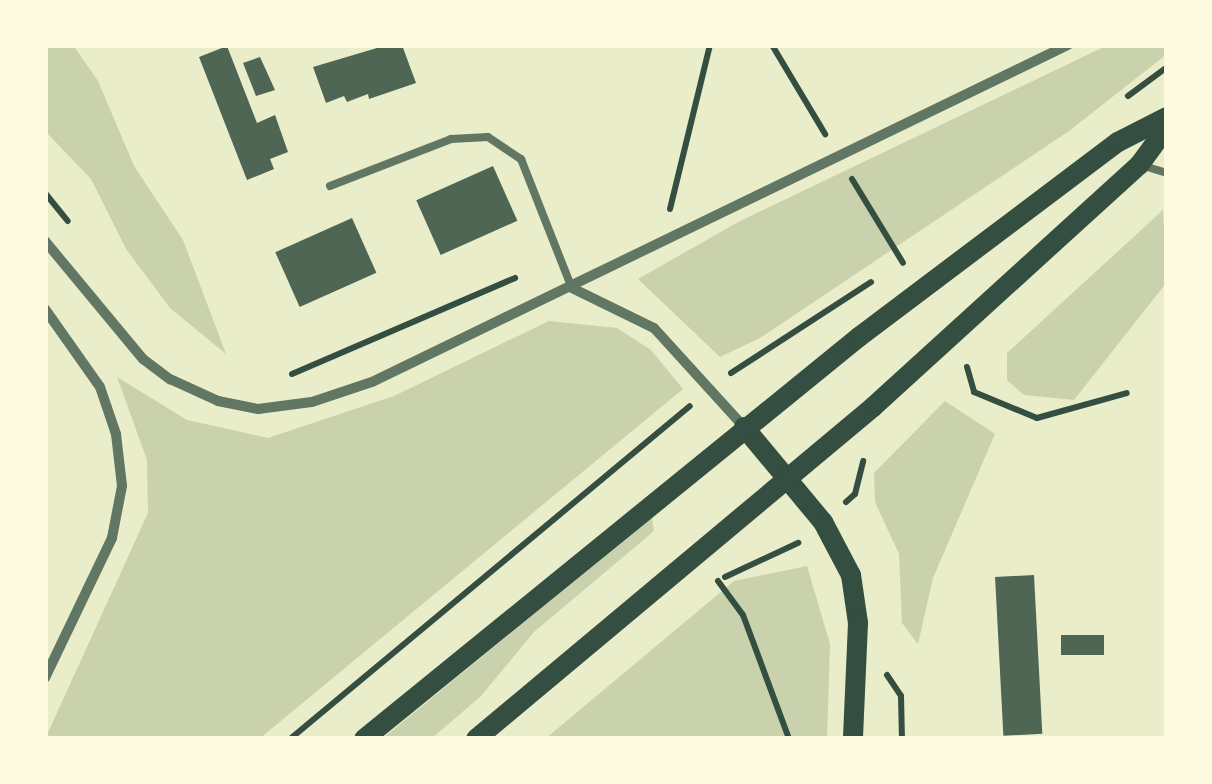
<!DOCTYPE html>
<html>
<head>
<meta charset="utf-8">
<style>
	body { margin:0 }
	#map { position:relative; width:1212px; height:784px; overflow:hidden; background:#e9edc9; font-family:Merriweather,serif }
	div>[style] { position:absolute }
	.green>* { inset:0; background:#cad2ad }
	.building>* { inset:0; background:#4f6655; transform-origin:0 0 }
	.path>* { height:6px; margin:-3px; padding:0 3px; transform-origin:3px; border-radius:3px; background:#344e41 }
	.service>* { height:8px; margin:-4px; padding:0 4px; transform-origin:4px; border-radius:4px; background:#617663 }
	.minor>* { height:10px; margin:-5px; padding:0 5px; transform-origin:5px; border-radius:5px; background:#617663 }
	.secondary>* { height:20px; margin:-10px; padding:0 10px; transform-origin:10px; border-radius:10px; background:#344e41 }
	span { translate:-50% -50%; white-space:nowrap; text-align:center; line-height:1.15; -webkit-text-stroke:10px #fefae0; paint-order:stroke }
	.frame { position:absolute; inset:0; border:48px solid #fefae0; pointer-events:none }
</style>
</head>
<body>
<div id="map">
	<div class="green">
		<div style="clip-path:polygon(45px 45px,73px 45px,98px 81px,134px 166px,183px 240px,226px 354px,170px 308px,126px 249px,91px 179px,45px 131px)"></div>
		<div style="clip-path:polygon(1108px 45px,1167px 45px,1167px 54px,1069px 131px,760px 338px,720px 357px,638px 279px,740px 221px)"></div>
		<div style="clip-path:polygon(1163px 210px,1167px 282px,1074px 400px,1024px 395px,1007px 380px,1007px 353px)"></div>
		<div style="clip-path:polygon(549px 321px,617px 328px,651px 350px,683px 389px,259px 739px,45px 739px,148px 513px,147px 460px,117px 377px,187px 420px,268px 438px,394px 396px)"></div>
		<div style="clip-path:polygon(945px 401px,995px 434px,933px 578px,918px 644px,902px 623px,899px 554px,875px 502px,874px 473px)"></div>
		<div style="clip-path:polygon(652px 517px,654px 531px,534px 632px,481px 696px,431px 739px,382px 739px)"></div>
		<div style="clip-path:polygon(807px 566px,830px 644px,827px 739px,545px 739px,734px 581px)"></div>
	</div>
	<div class="building">
		<div style="clip-path:polygon(387px 45px,402px 45px,416px 83px,369px 99px,368px 94px,347px 102px,344px 96px,326px 103px,313px 67px)"></div>
		<div style="clip-path:polygon(227px 46px,257px 123px,275px 115px,288px 152px,270px 159px,274px 169px,247px 180px,199px 57px)"></div>
		<div style="clip-path:polygon(260px 57px,275px 90px,256px 96px,243px 63px)"></div>
		<div style="left:493px;top:166px;width:60px;height:84px;rotate:66deg"></div>
		<div style="left:352px;top:218px;width:60px;height:84px;rotate:66deg"></div>
		<div style="left:1034px;top:575px;width:159px;height:39px;rotate:87deg"></div>
		<div style="left:1104px;top:635px;width:20px;height:43px;rotate:90deg"></div>
	</div>
	<div class="path">
		<div style="left:772px;top:45px;width:104px;rotate:59.2deg"></div>
		<div style="left:1128px;top:96px;width:49px;rotate:-36.6deg"></div>
		<div style="left:852px;top:179px;width:98px;rotate:58.7deg"></div>
		<div style="left:45px;top:193px;width:36px;rotate:51deg"></div>
		<div style="left:670px;top:209px;width:169px;rotate:-76.3deg"></div>
		<div style="left:967px;top:367px;width:26px;rotate:74deg"></div>
		<div style="left:974px;top:392px;width:68px;rotate:22.4deg"></div>
		<div style="left:1037px;top:418px;width:93px;rotate:-15.5deg"></div>
		<div style="left:731px;top:373px;width:167px;rotate:-33deg"></div>
		<div style="left:292px;top:374px;width:243px;rotate:-23.3deg"></div>
		<div style="left:846px;top:502px;width:12px;rotate:-42deg"></div>
		<div style="left:855px;top:494px;width:34px;rotate:-76deg"></div>
		<div style="left:725px;top:577px;width:81px;rotate:-25deg"></div>
		<div style="left:718px;top:581px;width:42px;rotate:53.7deg"></div>
		<div style="left:743px;top:615px;width:132px;rotate:69.6deg"></div>
		<div style="left:887px;top:675px;width:25px;rotate:56deg"></div>
		<div style="left:901px;top:696px;width:43px;rotate:88.7deg"></div>
		<div style="left:290px;top:739px;width:520px;rotate:-39.78deg"></div>
	</div>
	<div class="service">
		<div style="left:1144px;top:166px;width:24px;rotate:17deg"></div>
		<div style="left:330px;top:186px;width:130px;rotate:-21.2deg"></div>
		<div style="left:451px;top:139px;width:37px;rotate:-3deg"></div>
		<div style="left:488px;top:137px;width:40px;rotate:34deg"></div>
		<div style="left:521px;top:159px;width:136px;rotate:68.5deg"></div>
	</div>
	<div class="minor">
		<div style="left:45px;top:241px;width:153px;rotate:50.3deg"></div>
		<div style="left:143px;top:359px;width:34px;rotate:37deg"></div>
		<div style="left:170px;top:379px;width:53px;rotate:24.6deg"></div>
		<div style="left:218px;top:401px;width:41px;rotate:11.3deg"></div>
		<div style="left:258px;top:409px;width:54px;rotate:-7.4deg"></div>
		<div style="left:312px;top:402px;width:63px;rotate:-18.4deg"></div>
		<div style="left:372px;top:382px;width:773px;rotate:-25.84deg"></div>
		<div style="left:572px;top:288px;width:91px;rotate:26deg"></div>
		<div style="left:654px;top:328px;width:134px;rotate:47.7deg"></div>
		<div style="left:45px;top:309px;width:95px;rotate:54.8deg"></div>
		<div style="left:100px;top:387px;width:50px;rotate:71.2deg"></div>
		<div style="left:116px;top:434px;width:52px;rotate:83.4deg"></div>
		<div style="left:122px;top:486px;width:53px;rotate:100.9deg"></div>
		<div style="left:112px;top:538px;width:155px;rotate:115.6deg"></div>
	</div>
	<div class="secondary">
		<div style="left:744px;top:427px;width:124px;rotate:50.3deg"></div>
		<div style="left:823px;top:522px;width:60px;rotate:62.2deg"></div>
		<div style="left:851px;top:575px;width:49px;rotate:81.7deg"></div>
		<div style="left:858px;top:623px;width:116px;rotate:92.5deg"></div>
		<div style="left:364px;top:739px;width:638px;rotate:-39.08deg"></div>
		<div style="left:859px;top:337px;width:324px;rotate:-37deg"></div>
		<div style="left:1118px;top:142px;width:55px;rotate:-27deg"></div>
		<div style="left:476px;top:739px;width:518px;rotate:-39.9deg"></div>
		<div style="left:873px;top:407px;width:361px;rotate:-42.3deg"></div>
		<div style="left:1140px;top:164px;width:46px;rotate:-53.9deg"></div>
	</div>
	<div class="frame"></div>
</div>
</body>
</html>
